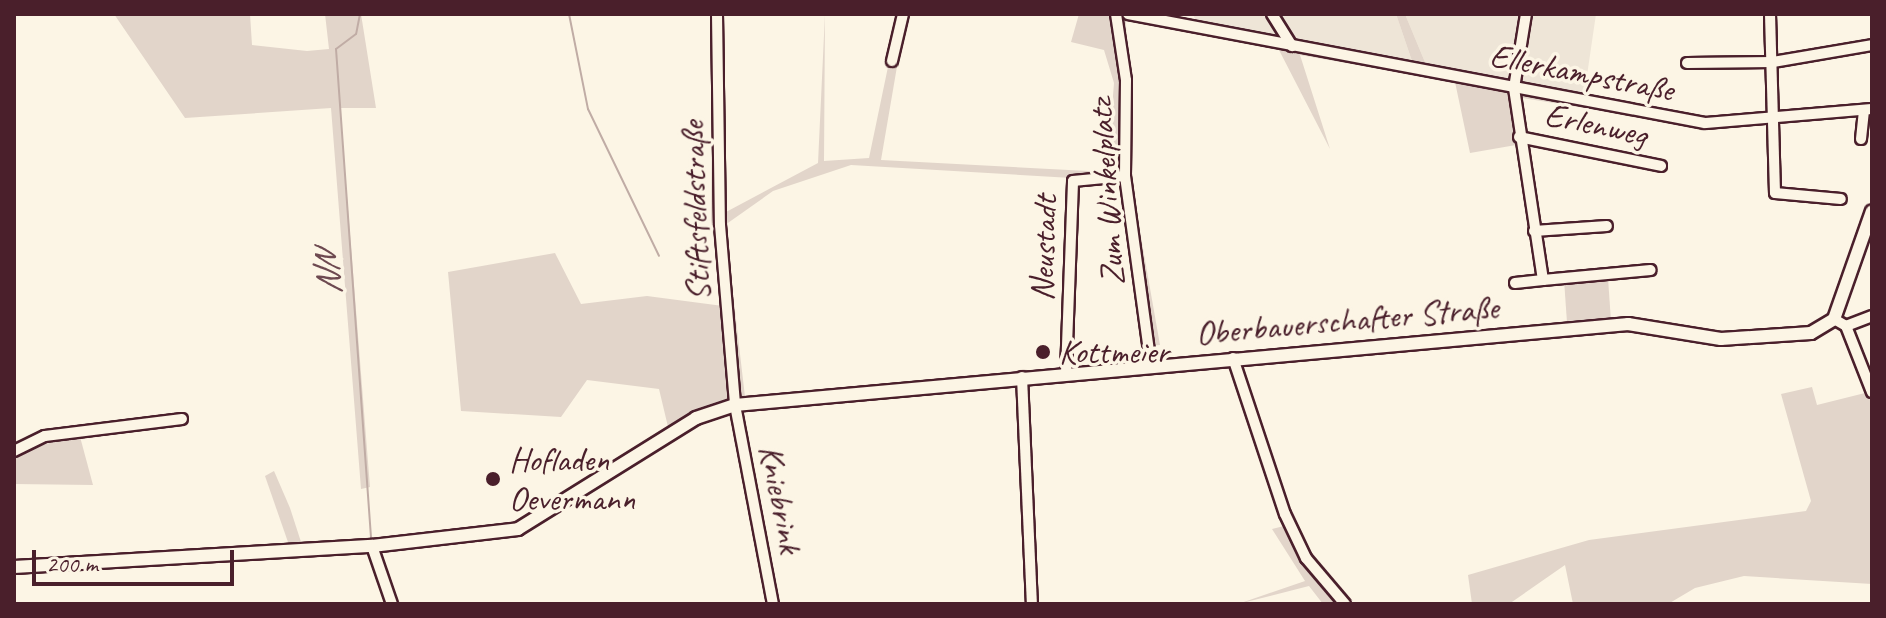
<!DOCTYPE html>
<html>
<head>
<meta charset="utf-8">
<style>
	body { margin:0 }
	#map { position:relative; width:1886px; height:618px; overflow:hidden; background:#fcf5e5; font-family:Caveat,sans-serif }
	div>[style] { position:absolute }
	.built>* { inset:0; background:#eee5d7 }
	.green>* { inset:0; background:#e2d5ca; transform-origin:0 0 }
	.stream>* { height:2px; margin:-1px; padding:0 1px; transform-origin:1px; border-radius:1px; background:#c0aca5 }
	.roads { filter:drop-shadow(2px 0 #4a1f2b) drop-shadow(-2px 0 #4a1f2b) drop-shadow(0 2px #4a1f2b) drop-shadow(0 -2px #4a1f2b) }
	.minor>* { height:10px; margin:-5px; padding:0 5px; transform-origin:5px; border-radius:5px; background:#fcf5e5 }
	.major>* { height:12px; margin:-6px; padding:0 6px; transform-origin:6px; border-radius:6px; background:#fcf5e5 }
	.dots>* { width:22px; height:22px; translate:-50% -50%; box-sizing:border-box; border:4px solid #fcf5e5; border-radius:50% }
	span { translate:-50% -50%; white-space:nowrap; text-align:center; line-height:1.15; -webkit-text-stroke:7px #fcf5e5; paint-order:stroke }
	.street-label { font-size:34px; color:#4a1f2b }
	.poi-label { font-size:34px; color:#4a1f2b }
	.left { translate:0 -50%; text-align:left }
	.water-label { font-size:36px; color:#6d4950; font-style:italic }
	.frame { position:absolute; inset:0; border:16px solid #4a1f2b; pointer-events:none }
	.scale { position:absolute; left:32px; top:550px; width:202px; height:36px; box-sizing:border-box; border:4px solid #4a1f2b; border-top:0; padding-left:10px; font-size:24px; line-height:28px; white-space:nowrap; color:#4a1f2b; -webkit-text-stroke:6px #fcf5e5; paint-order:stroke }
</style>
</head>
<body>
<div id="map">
	<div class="built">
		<div style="clip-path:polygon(1193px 14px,1396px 14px,1413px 64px,1196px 22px)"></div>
		<div style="clip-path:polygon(1405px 14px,1596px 14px,1584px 96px,1427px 67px)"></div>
	</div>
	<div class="green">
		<div style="clip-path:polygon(114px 14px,250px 14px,252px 45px,307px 51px,329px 49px,325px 14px,361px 14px,376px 108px,340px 108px,370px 487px,361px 489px,331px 108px,185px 118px)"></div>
		<div style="clip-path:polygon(713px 14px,723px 14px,726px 212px,818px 163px,825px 14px,824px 161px,869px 158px,899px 14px,906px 14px,881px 160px,1107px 172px,1114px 83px,1104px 50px,1071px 42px,1079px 14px,1155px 14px,1413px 64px,1396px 14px,1405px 14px,1427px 67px,1672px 122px,1510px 96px,1516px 145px,1470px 153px,1455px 82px,1300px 55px,1330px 149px,1279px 50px,1126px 20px,1129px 169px,1160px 345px,1145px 346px,1123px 181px,851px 165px,773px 191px,725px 225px,745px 397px,669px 431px,659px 389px,587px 380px,561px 417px,461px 411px,448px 272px,555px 253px,581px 304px,647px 296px,723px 306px,711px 220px)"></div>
		<div style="left:1608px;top:278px;width:40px;height:44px;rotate:86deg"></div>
		<div style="clip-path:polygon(1812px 387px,1817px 405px,1869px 392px,1872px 398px,1872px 584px,1744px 576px,1695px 588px,1668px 604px,1573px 604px,1565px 565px,1509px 604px,1472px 604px,1468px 575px,1589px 540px,1806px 511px,1811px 501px,1781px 394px)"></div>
		<div style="clip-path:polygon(79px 433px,93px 485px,14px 484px,14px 455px)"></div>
		<div style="clip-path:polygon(274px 471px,290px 508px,302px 545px,289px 545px,265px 476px)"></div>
		<div style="clip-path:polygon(1284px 526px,1300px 554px,1341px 604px,1323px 604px,1309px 586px,1238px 604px,1305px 581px,1272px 529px)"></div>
	</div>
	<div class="stream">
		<div style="left:360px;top:14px;width:20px;rotate:101deg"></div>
		<div style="left:356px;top:34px;width:25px;rotate:143deg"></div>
		<div style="left:336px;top:49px;width:491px;rotate:85.9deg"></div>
		<div style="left:569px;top:14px;width:97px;rotate:78.7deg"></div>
		<div style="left:588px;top:109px;width:163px;rotate:64.2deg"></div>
	</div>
	<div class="roads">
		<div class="minor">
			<div style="left:717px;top:14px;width:211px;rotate:89.2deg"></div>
			<div style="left:720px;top:225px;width:181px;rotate:85.2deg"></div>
			<div style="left:735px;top:405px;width:203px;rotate:79.2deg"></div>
			<div style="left:1116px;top:14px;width:67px;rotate:81.4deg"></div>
			<div style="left:1126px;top:80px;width:96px;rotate:90.6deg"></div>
			<div style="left:1125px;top:176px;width:191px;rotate:82.2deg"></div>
			<div style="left:1128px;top:14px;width:587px;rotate:10.7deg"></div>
			<div style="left:1705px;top:123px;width:168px;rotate:-4.8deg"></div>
			<div style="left:1272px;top:14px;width:38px;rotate:58deg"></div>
			<div style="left:1770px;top:14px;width:179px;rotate:88.4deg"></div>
			<div style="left:1775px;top:193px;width:66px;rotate:5.2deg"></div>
			<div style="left:892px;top:61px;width:48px;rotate:-76.8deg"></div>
			<div style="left:1687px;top:63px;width:86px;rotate:-0.7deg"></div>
			<div style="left:1773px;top:62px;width:100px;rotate:-9.7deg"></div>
			<div style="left:1519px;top:137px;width:145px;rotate:11.5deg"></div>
			<div style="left:1861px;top:139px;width:29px;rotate:-84deg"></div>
			<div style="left:1534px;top:231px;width:73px;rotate:-3.9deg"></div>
			<div style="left:1543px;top:280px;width:108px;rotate:-5.3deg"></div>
			<div style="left:1515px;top:283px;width:28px;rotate:-6deg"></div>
			<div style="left:1543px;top:280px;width:194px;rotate:-98.6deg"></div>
			<div style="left:1514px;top:88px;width:75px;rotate:-80.8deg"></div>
			<div style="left:1834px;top:319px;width:14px;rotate:30deg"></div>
			<div style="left:1846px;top:326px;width:28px;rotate:-21deg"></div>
			<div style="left:1846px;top:326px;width:71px;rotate:68.5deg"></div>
			<div style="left:1233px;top:358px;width:164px;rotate:71.6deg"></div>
			<div style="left:1285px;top:514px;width:49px;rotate:64.5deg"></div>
			<div style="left:1306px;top:558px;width:60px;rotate:49.7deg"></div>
			<div style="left:1066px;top:373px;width:192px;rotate:-87.9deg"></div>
			<div style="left:1073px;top:181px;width:52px;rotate:-5.5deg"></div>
			<div style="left:1022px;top:377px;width:227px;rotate:87.5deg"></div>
			<div style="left:14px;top:451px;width:34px;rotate:-26deg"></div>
			<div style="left:45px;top:436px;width:138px;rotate:-7.1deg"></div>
			<div style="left:372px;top:546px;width:61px;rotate:71deg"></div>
		</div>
		<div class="major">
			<div style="left:14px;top:567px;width:359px;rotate:-3.4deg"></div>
			<div style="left:372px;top:546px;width:147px;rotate:-6.6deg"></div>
			<div style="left:518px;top:529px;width:210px;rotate:-31.9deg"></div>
			<div style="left:696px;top:418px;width:41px;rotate:-18.4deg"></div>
			<div style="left:735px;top:405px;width:897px;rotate:-5.18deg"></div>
			<div style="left:1628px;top:324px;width:94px;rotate:9.2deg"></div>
			<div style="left:1721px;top:339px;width:90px;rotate:-3.8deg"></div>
			<div style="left:1811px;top:333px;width:27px;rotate:-31deg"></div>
			<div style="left:1834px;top:319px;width:114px;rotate:-70.6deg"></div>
		</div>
	</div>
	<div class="dots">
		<div style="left:1043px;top:352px;background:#4a1f2b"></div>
		<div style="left:493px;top:479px;background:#4a1f2b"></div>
	</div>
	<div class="street-label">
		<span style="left:1582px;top:72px;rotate:11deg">Ellerkampstraße</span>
		<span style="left:1596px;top:124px;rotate:12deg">Erlenweg</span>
		<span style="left:1106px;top:192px;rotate:-94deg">Zum Winkelplatz</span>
		<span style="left:695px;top:211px;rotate:-92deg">Stiftsfeldstraße</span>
		<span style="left:1043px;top:248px;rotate:-88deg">Neustadt</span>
		<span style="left:1347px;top:320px;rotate:-5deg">Oberbauerschafter Straße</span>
		<span style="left:781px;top:499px;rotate:79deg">Kniebrink</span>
	</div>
	<div class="poi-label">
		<span class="left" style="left:1059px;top:352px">Kottmeier</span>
		<span class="left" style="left:509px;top:479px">Hofladen<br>Oevermann</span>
	</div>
	<div class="water-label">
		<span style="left:328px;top:274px;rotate:-94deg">NN</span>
	</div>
	<div class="frame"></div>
	<div class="scale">200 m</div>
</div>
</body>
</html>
